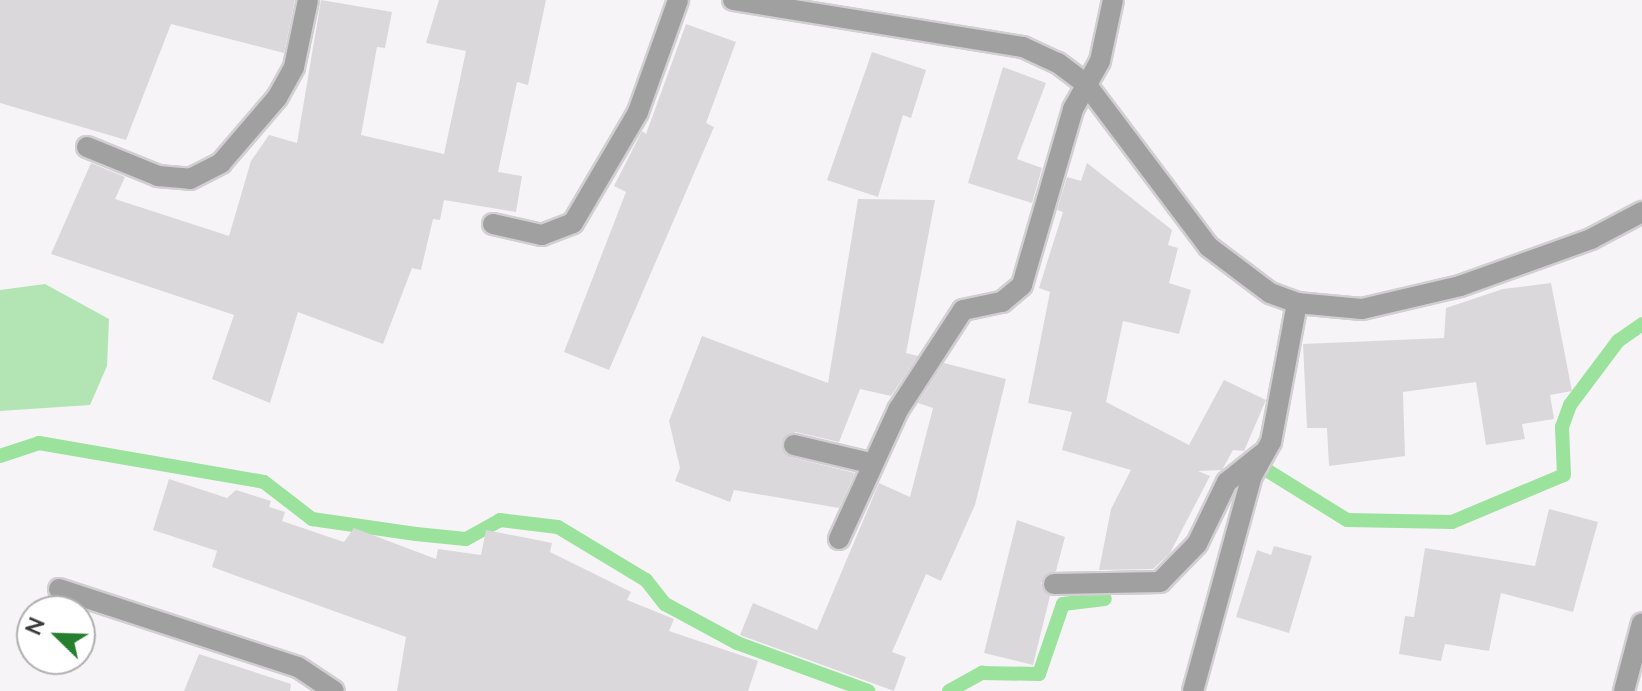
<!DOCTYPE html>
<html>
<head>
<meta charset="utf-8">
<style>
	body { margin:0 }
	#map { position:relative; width:1642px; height:691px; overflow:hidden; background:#f7f4f7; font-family:"Nunito Sans",sans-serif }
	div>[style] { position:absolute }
	.green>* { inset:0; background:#b3e5b4 }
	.stream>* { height:14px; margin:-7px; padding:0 7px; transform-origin:7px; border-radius:7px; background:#9be29d }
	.building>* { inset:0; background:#dbd8db }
	.roads { filter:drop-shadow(2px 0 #d1cfd1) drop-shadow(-2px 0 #d1cfd1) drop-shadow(0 2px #d1cfd1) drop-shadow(0 -2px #d1cfd1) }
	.minor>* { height:20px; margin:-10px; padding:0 10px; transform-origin:10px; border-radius:10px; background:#a1a0a1 }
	span { translate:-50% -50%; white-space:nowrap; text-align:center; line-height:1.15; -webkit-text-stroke:7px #fff; paint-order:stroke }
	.north { position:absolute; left:16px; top:595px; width:80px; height:80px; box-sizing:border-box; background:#fff; border:2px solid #b0b0b0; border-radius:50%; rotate:293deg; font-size:22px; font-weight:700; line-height:32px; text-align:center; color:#3a393a }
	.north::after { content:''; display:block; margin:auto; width:28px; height:36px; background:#257f2f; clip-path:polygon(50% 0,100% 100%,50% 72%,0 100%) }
</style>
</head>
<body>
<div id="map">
	<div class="green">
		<div style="clip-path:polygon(45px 284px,109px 319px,107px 366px,90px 405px,0 411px,0 290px)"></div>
	</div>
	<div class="stream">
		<div style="left:0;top:456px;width:41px;rotate:-18.4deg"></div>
		<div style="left:39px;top:443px;width:228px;rotate:9.8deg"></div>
		<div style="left:264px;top:482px;width:61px;rotate:37.6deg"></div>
		<div style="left:312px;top:519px;width:105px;rotate:8.2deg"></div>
		<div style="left:416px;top:534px;width:50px;rotate:5.7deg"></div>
		<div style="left:466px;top:539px;width:39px;rotate:-29deg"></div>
		<div style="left:500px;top:520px;width:58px;rotate:6.9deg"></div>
		<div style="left:558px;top:527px;width:103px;rotate:31.1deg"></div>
		<div style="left:646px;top:580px;width:31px;rotate:52deg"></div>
		<div style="left:665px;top:604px;width:82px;rotate:28.4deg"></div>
		<div style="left:737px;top:643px;width:140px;rotate:20.1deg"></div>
		<div style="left:1268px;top:471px;width:93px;rotate:31.8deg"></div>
		<div style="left:1347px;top:520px;width:105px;rotate:1.1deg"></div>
		<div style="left:1452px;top:522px;width:121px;rotate:-22.8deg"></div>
		<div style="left:1564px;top:475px;width:48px;rotate:-92.4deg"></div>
		<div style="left:1562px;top:427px;width:23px;rotate:-70deg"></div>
		<div style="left:1570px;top:405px;width:80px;rotate:-53.1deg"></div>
		<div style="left:1618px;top:341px;width:29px;rotate:-35deg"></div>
		<div style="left:949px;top:691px;width:38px;rotate:-29deg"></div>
		<div style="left:982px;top:673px;width:57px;rotate:1deg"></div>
		<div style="left:1039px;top:674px;width:74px;rotate:-71.1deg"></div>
		<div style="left:1063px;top:604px;width:42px;rotate:-6.8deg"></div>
	</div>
	<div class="building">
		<div style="clip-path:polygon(0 0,295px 0,284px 53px,171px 24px,126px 140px,0 103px)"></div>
		<div style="clip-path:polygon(321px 0,392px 12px,385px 48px,377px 47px,361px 135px,444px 154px,466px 51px,426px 43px,439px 0,546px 0,528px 85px,517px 82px,498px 172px,522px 176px,516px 212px,444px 200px,440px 220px,433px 219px,421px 270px,412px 268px,383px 344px,298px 312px,270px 403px,212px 379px,234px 315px,51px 254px,91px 163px,125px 177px,115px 199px,229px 236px,251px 161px,269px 135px,297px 143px)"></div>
		<div style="clip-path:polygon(686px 24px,736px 42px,706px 123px,714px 127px,609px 370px,564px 352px,626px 192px,614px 186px,642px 131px,646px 134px)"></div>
		<div style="clip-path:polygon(872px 52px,926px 70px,911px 118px,903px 115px,878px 197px,827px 180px)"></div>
		<div style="clip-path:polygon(1003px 67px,1046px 83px,1017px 159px,1042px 168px,1032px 203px,968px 183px)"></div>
		<div style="clip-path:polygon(1087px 163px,1172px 230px,1168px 245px,1178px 248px,1169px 283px,1191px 290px,1179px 334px,1123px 321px,1106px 402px,1189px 445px,1224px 380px,1266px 400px,1244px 451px,1233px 450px,1222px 470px,1198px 471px,1210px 476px,1170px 553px,1153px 569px,1099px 570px,1111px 509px,1131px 470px,1062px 450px,1072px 412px,1028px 403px,1050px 292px,1039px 288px,1063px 212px,1057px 210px,1067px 177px,1081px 181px)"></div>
		<div style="clip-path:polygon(858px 199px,935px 200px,906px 353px,918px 356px,891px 396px,860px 389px,839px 442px,796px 432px,782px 441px,790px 457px,855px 473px,839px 508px,734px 490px,730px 502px,675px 481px,680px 468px,669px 421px,702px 336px,828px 383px)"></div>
		<div style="clip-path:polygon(1551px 283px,1572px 391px,1550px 395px,1554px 419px,1522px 424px,1525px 439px,1486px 445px,1476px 382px,1403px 392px,1405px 456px,1329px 466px,1327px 428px,1307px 428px,1303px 344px,1444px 338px,1446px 308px,1503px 289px)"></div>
		<div style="clip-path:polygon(944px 363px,1006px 379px,975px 505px,941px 581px,926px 574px,892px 652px,906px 657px,894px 691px,740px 635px,753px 603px,817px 630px,879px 483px,910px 497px,933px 408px,918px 403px)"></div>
		<div style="clip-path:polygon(169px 479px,227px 498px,236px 490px,271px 501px,269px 507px,285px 512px,282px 521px,344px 542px,354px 528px,436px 559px,438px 549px,481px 555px,486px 530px,552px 543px,550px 552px,631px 592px,627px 600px,674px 619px,669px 631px,758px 661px,748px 691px,397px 691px,406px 637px,212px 567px,217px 551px,153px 530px)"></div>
		<div style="clip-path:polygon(1549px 509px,1598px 522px,1573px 612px,1501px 593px,1489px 651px,1445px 644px,1441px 661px,1399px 654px,1405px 616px,1414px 617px,1425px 548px,1535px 566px)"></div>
		<div style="clip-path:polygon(1017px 520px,1065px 537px,1056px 571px,1041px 583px,1050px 596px,1033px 665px,984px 653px)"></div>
		<div style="clip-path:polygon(1274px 546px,1312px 556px,1289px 633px,1236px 617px,1257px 550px,1271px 555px)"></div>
		<div style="clip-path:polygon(199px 654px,291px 684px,290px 691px,184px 691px)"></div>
	</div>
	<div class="roads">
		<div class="minor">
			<div style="left:733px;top:0;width:294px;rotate:9.2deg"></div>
			<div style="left:1023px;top:47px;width:38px;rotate:25deg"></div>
			<div style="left:1058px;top:63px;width:35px;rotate:37deg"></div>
			<div style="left:1086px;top:84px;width:204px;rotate:53deg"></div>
			<div style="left:1209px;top:247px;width:76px;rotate:37deg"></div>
			<div style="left:1270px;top:293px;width:29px;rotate:20deg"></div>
			<div style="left:1297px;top:303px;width:65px;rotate:5.3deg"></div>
			<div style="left:1362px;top:309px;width:101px;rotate:-13.2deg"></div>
			<div style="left:1460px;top:286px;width:139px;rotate:-19.7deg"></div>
			<div style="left:1591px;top:239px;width:58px;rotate:-27.9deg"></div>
			<div style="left:87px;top:147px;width:77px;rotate:22.2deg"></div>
			<div style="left:158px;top:176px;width:32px;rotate:5deg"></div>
			<div style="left:190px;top:179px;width:35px;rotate:-27deg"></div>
			<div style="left:221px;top:163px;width:86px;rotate:-49.3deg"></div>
			<div style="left:277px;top:98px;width:35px;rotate:-61deg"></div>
			<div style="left:294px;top:67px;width:68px;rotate:-78.2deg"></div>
			<div style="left:493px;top:224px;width:50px;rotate:12.7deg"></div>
			<div style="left:542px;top:235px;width:33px;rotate:-21deg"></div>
			<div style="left:573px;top:223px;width:129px;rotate:-59.6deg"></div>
			<div style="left:638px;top:112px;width:119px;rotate:-70.3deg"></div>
			<div style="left:794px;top:445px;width:78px;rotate:13.3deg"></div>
			<div style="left:839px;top:539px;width:142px;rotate:-65.4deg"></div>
			<div style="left:898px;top:410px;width:119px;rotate:-57deg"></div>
			<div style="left:963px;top:310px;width:40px;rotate:-12deg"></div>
			<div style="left:1002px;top:302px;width:26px;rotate:-40deg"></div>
			<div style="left:1022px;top:285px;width:183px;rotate:-73.8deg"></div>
			<div style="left:1073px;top:109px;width:55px;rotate:-60.6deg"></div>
			<div style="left:1100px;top:61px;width:62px;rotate:-78deg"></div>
			<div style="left:1054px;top:584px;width:106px;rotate:-1.1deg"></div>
			<div style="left:1160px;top:582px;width:53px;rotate:-45.8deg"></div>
			<div style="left:1197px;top:544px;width:69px;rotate:-64.2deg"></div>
			<div style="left:1227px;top:482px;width:45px;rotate:-38.7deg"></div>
			<div style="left:59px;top:589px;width:251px;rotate:18.1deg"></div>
			<div style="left:298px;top:667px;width:43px;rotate:33.7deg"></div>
			<div style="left:1193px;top:691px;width:223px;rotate:-74.7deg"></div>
			<div style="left:1252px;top:476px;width:39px;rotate:-61deg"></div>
			<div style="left:1271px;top:442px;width:141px;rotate:-79.4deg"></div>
			<div style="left:1624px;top:691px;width:70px;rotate:-75.2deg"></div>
		</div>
	</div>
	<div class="north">N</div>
</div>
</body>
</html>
